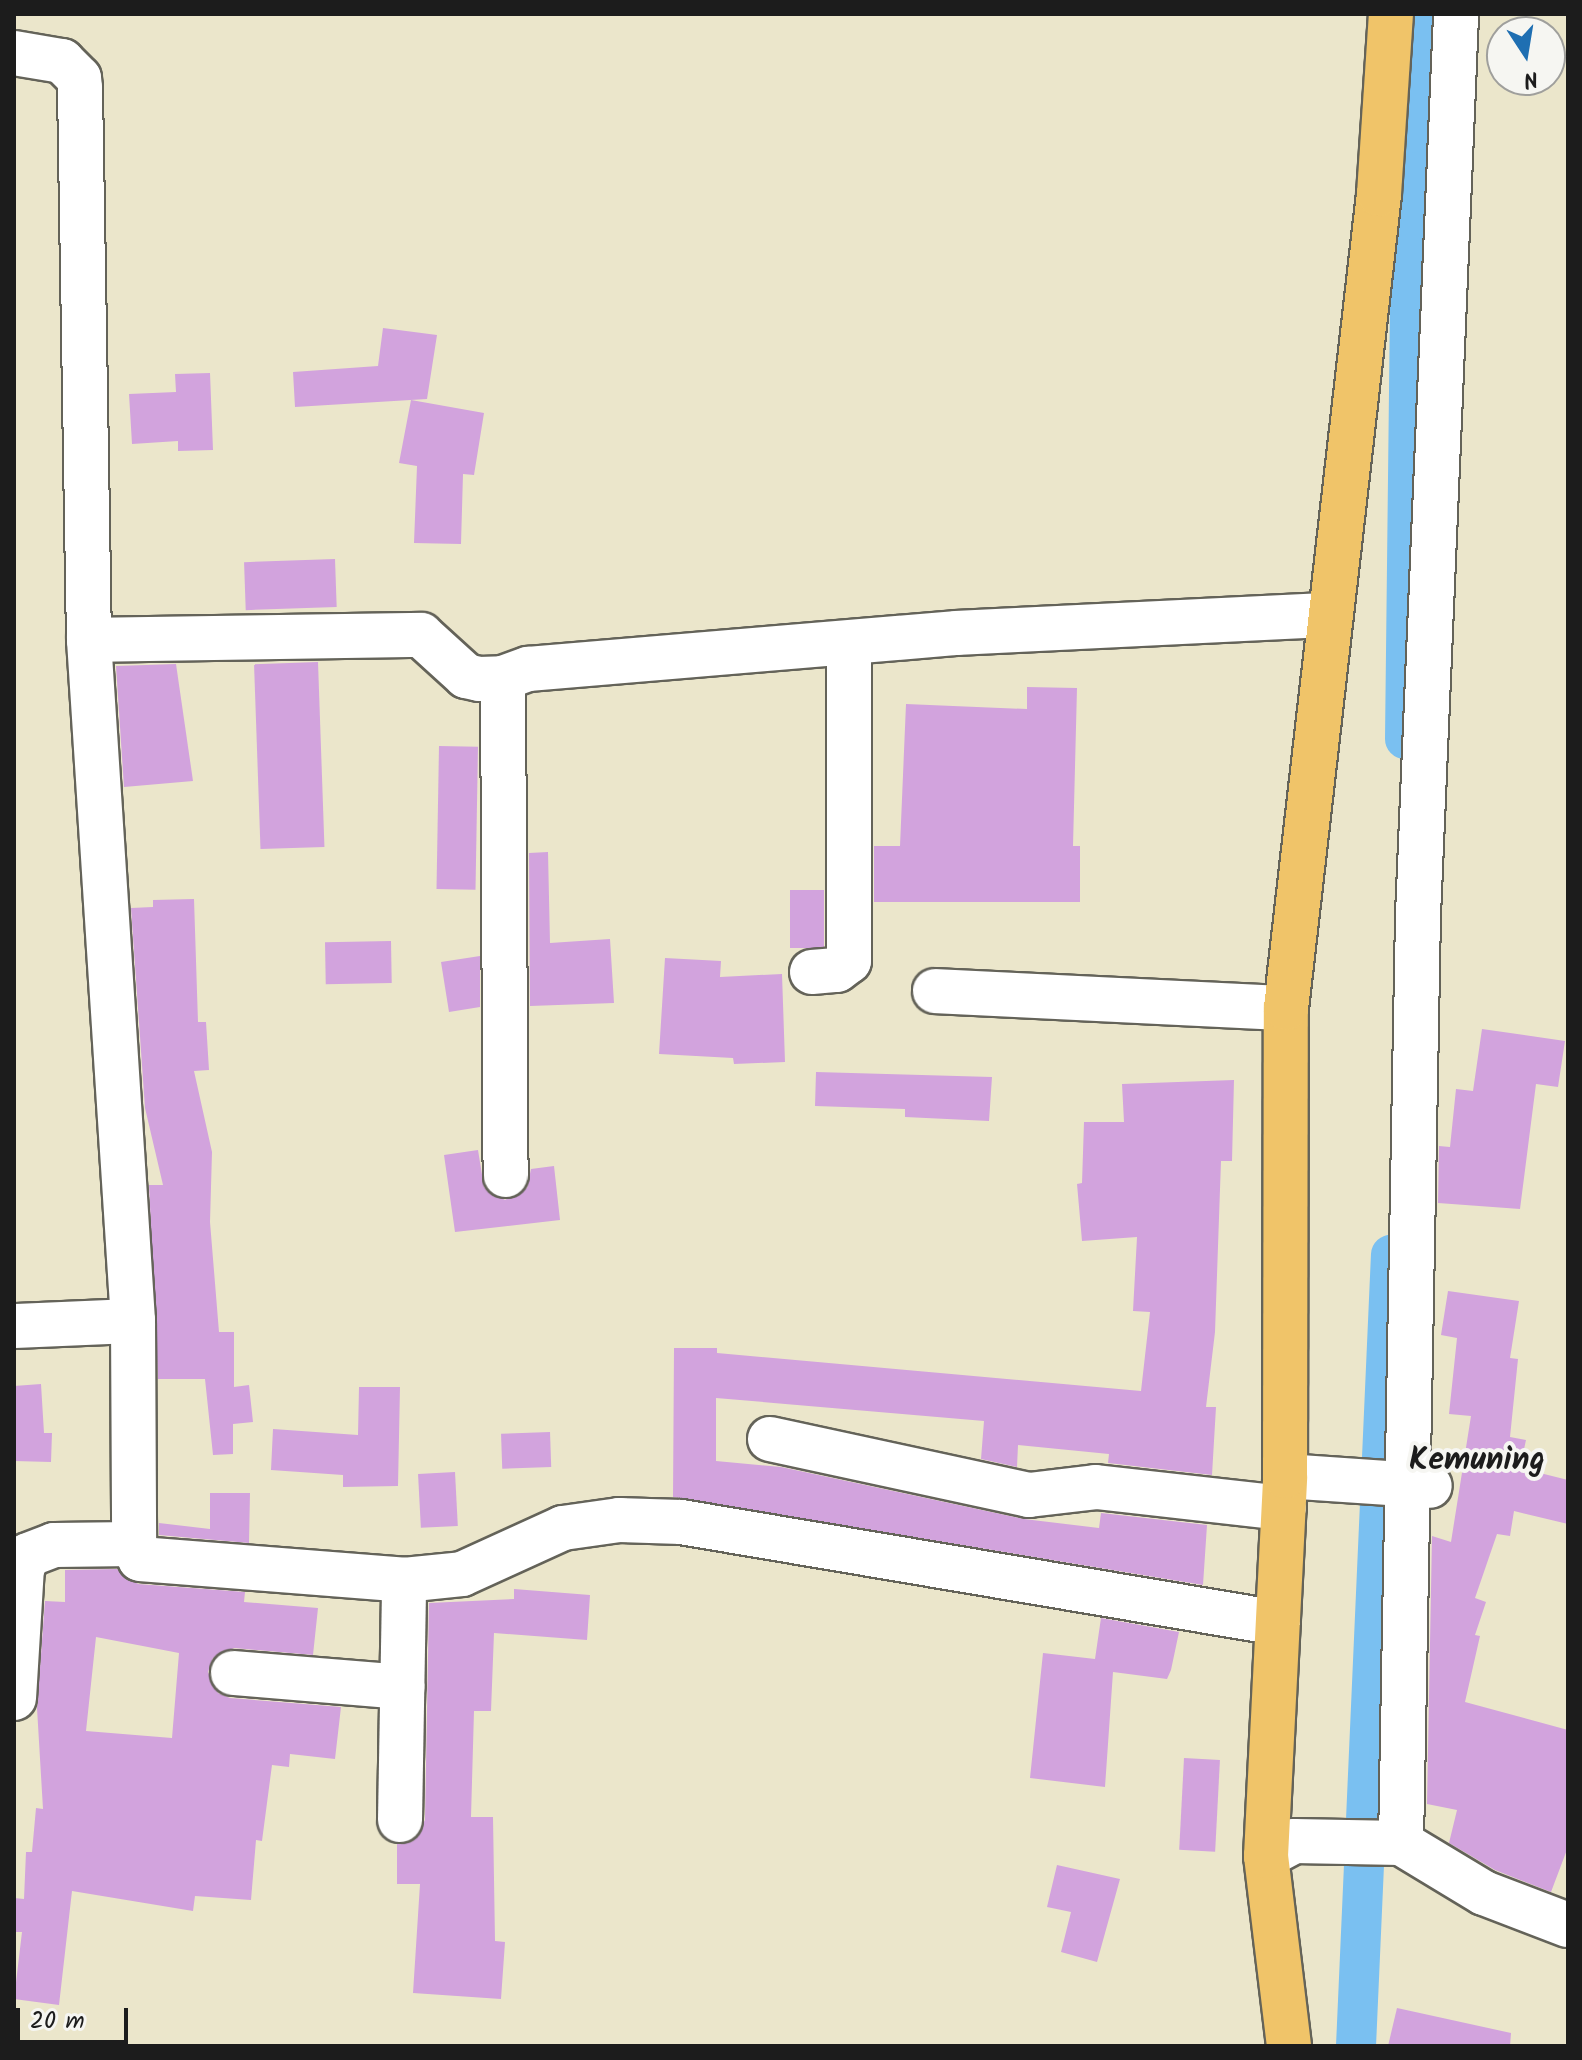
<!DOCTYPE html>
<html>
<head>
<meta charset="utf-8">
<style>
	body { margin:0 }
	#map { position:relative; width:1582px; height:2060px; overflow:hidden; background:#ebe6cb; font-family:Kalam,sans-serif }
	div>[style] { position:absolute }
	.canal>* { height:40px; margin:-20px; padding:0 20px; transform-origin:20px; border-radius:20px; background:#7ac0f1 }
	.building>* { inset:0; background:#d2a3dd; transform-origin:0 0 }
	.roads { filter:drop-shadow(2px 0 #646359) drop-shadow(-2px 0 #646359) drop-shadow(0 2px #646359) drop-shadow(0 -2px #646359) }
	.minor>* { height:44px; margin:-22px; padding:0 22px; transform-origin:22px; border-radius:22px; background:#fff }
	.major>* { height:44px; margin:-22px; padding:0 22px; transform-origin:22px; border-radius:22px; background:#f0c469 }
	span { translate:-50% -50%; white-space:nowrap; text-align:center; line-height:1.15; -webkit-text-stroke:8px #f6f6f2; paint-order:stroke }
	.quarter-label { font-size:32px; color:#1c1c1c; font-weight:700 }
	.frame { position:absolute; inset:0; border:16px solid #1c1c1c; pointer-events:none }
	.north { position:absolute; left:1486px; top:16px; width:80px; height:80px; box-sizing:border-box; background:#f6f6f2; border:2px solid #9f9f9c; border-radius:50%; rotate:168deg; font-size:22px; font-weight:700; line-height:32px; text-align:center; color:#1c1c1c }
	.north::after { content:''; display:block; margin:auto; width:28px; height:36px; background:#1f6fb2; clip-path:polygon(50% 0,100% 100%,50% 72%,0 100%) }
	.scale { position:absolute; left:16px; top:2008px; width:112px; height:36px; box-sizing:border-box; border:4px solid #1c1c1c; border-top:0; padding-left:10px; font-size:24px; line-height:28px; white-space:nowrap; color:#1c1c1c; -webkit-text-stroke:6px #f6f6f2; paint-order:stroke }
</style>
</head>
<body>
<div id="map">
	<div class="canal">
		<div style="left:1405px;top:739px;width:606px;rotate:-89.34deg"></div>
		<div style="left:1412px;top:133px;width:120px;rotate:-81.9deg"></div>
		<div style="left:1356px;top:2046px;width:792px;rotate:-87.47deg"></div>
	</div>
	<div class="building">
		<div style="clip-path:polygon(383px 328px,437px 335px,427px 399px,295px 407px,293px 372px,378px 366px)"></div>
		<div style="clip-path:polygon(210px 373px,213px 450px,178px 451px,178px 441px,132px 444px,129px 394px,176px 392px,175px 374px)"></div>
		<div style="clip-path:polygon(411px 400px,484px 413px,474px 475px,463px 474px,461px 544px,414px 543px,417px 466px,399px 463px)"></div>
		<div style="left:335px;top:559px;width:48px;height:91px;rotate:88deg"></div>
		<div style="left:318px;top:662px;width:185px;height:64px;rotate:88deg"></div>
		<div style="clip-path:polygon(176px 664px,193px 781px,124px 787px,116px 666px)"></div>
		<div style="clip-path:polygon(1027px 687px,1077px 688px,1073px 846px,1080px 846px,1080px 902px,874px 902px,874px 846px,900px 846px,906px 704px,1027px 709px)"></div>
		<div style="left:439px;top:746px;width:39px;height:143px;rotate:1deg"></div>
		<div style="clip-path:polygon(548px 852px,550px 943px,610px 939px,614px 1003px,530px 1006px,529px 853px)"></div>
		<div style="left:790px;top:890px;width:34px;height:58px"></div>
		<div style="clip-path:polygon(194px 899px,198px 1022px,206px 1022px,209px 1070px,194px 1071px,212px 1152px,210px 1222px,219px 1332px,234px 1332px,234px 1387px,249px 1385px,253px 1422px,233px 1424px,233px 1454px,213px 1455px,205px 1379px,158px 1379px,149px 1185px,163px 1185px,145px 1108px,131px 908px,153px 907px,153px 900px)"></div>
		<div style="left:391px;top:941px;width:42px;height:66px;rotate:89deg"></div>
		<div style="clip-path:polygon(480px 956px,480px 1007px,449px 1012px,441px 962px)"></div>
		<div style="clip-path:polygon(665px 958px,721px 961px,720px 977px,782px 974px,785px 1062px,734px 1064px,733px 1058px,659px 1054px)"></div>
		<div style="clip-path:polygon(1482px 1029px,1565px 1041px,1558px 1087px,1536px 1084px,1520px 1209px,1438px 1203px,1439px 1146px,1450px 1147px,1456px 1089px,1473px 1091px)"></div>
		<div style="clip-path:polygon(816px 1072px,992px 1077px,989px 1121px,905px 1117px,905px 1109px,815px 1106px)"></div>
		<div style="clip-path:polygon(1234px 1080px,1232px 1161px,1221px 1161px,1215px 1332px,1206px 1407px,1216px 1407px,1212px 1475px,1108px 1463px,1109px 1454px,1018px 1445px,1017px 1467px,981px 1459px,984px 1421px,716px 1398px,716px 1461px,781px 1467px,1024px 1519px,1099px 1528px,1101px 1513px,1207px 1525px,1203px 1585px,673px 1497px,674px 1348px,717px 1348px,717px 1353px,1141px 1391px,1150px 1312px,1133px 1311px,1137px 1237px,1082px 1241px,1077px 1184px,1082px 1183px,1084px 1122px,1124px 1122px,1122px 1084px)"></div>
		<div style="clip-path:polygon(478px 1150px,484px 1187px,505px 1200px,527px 1188px,531px 1169px,554px 1166px,560px 1220px,455px 1232px,444px 1155px)"></div>
		<div style="clip-path:polygon(1448px 1291px,1519px 1301px,1510px 1358px,1518px 1359px,1510px 1437px,1526px 1440px,1520px 1468px,1568px 1480px,1568px 1524px,1514px 1511px,1510px 1536px,1497px 1534px,1475px 1598px,1486px 1602px,1475px 1635px,1480px 1636px,1465px 1702px,1568px 1730px,1568px 1847px,1551px 1892px,1495px 1870px,1449px 1843px,1457px 1810px,1427px 1804px,1432px 1536px,1451px 1542px,1471px 1416px,1449px 1414px,1457px 1338px,1441px 1335px)"></div>
		<div style="clip-path:polygon(41px 1384px,44px 1433px,52px 1433px,51px 1462px,14px 1461px,14px 1386px)"></div>
		<div style="clip-path:polygon(359px 1387px,400px 1387px,398px 1486px,343px 1487px,343px 1475px,271px 1470px,273px 1429px,358px 1435px)"></div>
		<div style="left:550px;top:1432px;width:35px;height:49px;rotate:88deg"></div>
		<div style="left:455px;top:1472px;width:54px;height:37px;rotate:87deg"></div>
		<div style="clip-path:polygon(210px 1493px,250px 1493px,249px 1543px,159px 1535px,159px 1523px,210px 1529px)"></div>
		<div style="clip-path:polygon(evenodd,117px 1569px,138px 1584px,245px 1592px,244px 1602px,318px 1608px,313px 1655px,234px 1648px,213px 1658px,208px 1672px,218px 1693px,230px 1698px,341px 1707px,335px 1759px,290px 1754px,289px 1767px,272px 1765px,262px 1841px,256px 1840px,251px 1900px,195px 1896px,193px 1911px,72px 1891px,59px 2005px,14px 1999px,22px 1932px,14px 1932px,14px 1898px,24px 1899px,26px 1852px,32px 1852px,36px 1808px,43px 1809px,37px 1708px,45px 1601px,65px 1602px,65px 1570px,117px 1569px,96px 1637px,179px 1653px,172px 1738px,86px 1731px,96px 1637px)"></div>
		<div style="clip-path:polygon(514px 1589px,590px 1595px,587px 1640px,494px 1633px,491px 1711px,474px 1711px,471px 1817px,493px 1817px,495px 1941px,505px 1942px,501px 1999px,413px 1993px,420px 1884px,397px 1884px,397px 1844px,413px 1841px,425px 1820px,429px 1603px,514px 1599px)"></div>
		<div style="clip-path:polygon(1101px 1618px,1179px 1632px,1171px 1670px,1167px 1679px,1113px 1672px,1105px 1787px,1030px 1778px,1043px 1653px,1095px 1659px)"></div>
		<div style="left:1184px;top:1758px;width:36px;height:92px;rotate:3deg"></div>
		<div style="clip-path:polygon(1057px 1865px,1120px 1879px,1097px 1962px,1061px 1952px,1071px 1912px,1047px 1907px)"></div>
		<div style="clip-path:polygon(1397px 2008px,1511px 2033px,1510px 2046px,1388px 2046px)"></div>
	</div>
	<div class="roads">
		<div class="minor">
			<div style="left:14px;top:53px;width:49px;rotate:9.5deg"></div>
			<div style="left:62px;top:61px;width:24px;rotate:45deg"></div>
			<div style="left:79px;top:78px;width:10px;rotate:84deg"></div>
			<div style="left:80px;top:88px;width:552px;rotate:89.07deg"></div>
			<div style="left:89px;top:640px;width:682px;rotate:86.3deg"></div>
			<div style="left:133px;top:1321px;width:223px;rotate:89.7deg"></div>
			<div style="left:134px;top:1544px;width:16px;rotate:68deg"></div>
			<div style="left:140px;top:1559px;width:265px;rotate:4.5deg"></div>
			<div style="left:404px;top:1580px;width:58px;rotate:-5.9deg"></div>
			<div style="left:462px;top:1574px;width:111px;rotate:-24.5deg"></div>
			<div style="left:563px;top:1528px;width:57px;rotate:-8.1deg"></div>
			<div style="left:619px;top:1520px;width:62px;rotate:1.8deg"></div>
			<div style="left:681px;top:1522px;width:605px;rotate:9.6deg"></div>
			<div style="left:89px;top:640px;width:332px;rotate:-0.9deg"></div>
			<div style="left:421px;top:635px;width:61px;rotate:42.3deg"></div>
			<div style="left:466px;top:676px;width:13px;rotate:13deg"></div>
			<div style="left:479px;top:679px;width:24px;rotate:-2deg"></div>
			<div style="left:503px;top:678px;width:27px;rotate:-20deg"></div>
			<div style="left:528px;top:669px;width:431px;rotate:-4.8deg"></div>
			<div style="left:957px;top:633px;width:372px;rotate:-2.8deg"></div>
			<div style="left:503px;top:678px;width:497px;rotate:89.7deg"></div>
			<div style="left:812px;top:972px;width:25px;rotate:-5deg"></div>
			<div style="left:837px;top:970px;width:15px;rotate:-37deg"></div>
			<div style="left:849px;top:961px;width:315px;rotate:-90deg"></div>
			<div style="left:935px;top:991px;width:351px;rotate:2.8deg"></div>
			<div style="left:14px;top:1326px;width:119px;rotate:-2.4deg"></div>
			<div style="left:770px;top:1439px;width:265px;rotate:12.2deg"></div>
			<div style="left:1029px;top:1495px;width:67px;rotate:-6.8deg"></div>
			<div style="left:1096px;top:1487px;width:189px;rotate:6.4deg"></div>
			<div style="left:1285px;top:1476px;width:145px;rotate:3.9deg"></div>
			<div style="left:233px;top:1673px;width:170px;rotate:4.7deg"></div>
			<div style="left:14px;top:1698px;width:129px;rotate:-86.5deg"></div>
			<div style="left:22px;top:1569px;width:15px;rotate:-67deg"></div>
			<div style="left:28px;top:1555px;width:28px;rotate:-21deg"></div>
			<div style="left:54px;top:1545px;width:80px;rotate:-0.7deg"></div>
			<div style="left:400px;top:1820px;width:240px;rotate:-89deg"></div>
			<div style="left:1401px;top:1843px;width:928px;rotate:-88.95deg"></div>
			<div style="left:1418px;top:915px;width:902px;rotate:-87.58deg"></div>
			<div style="left:1266px;top:1856px;width:32px;rotate:-28deg"></div>
			<div style="left:1294px;top:1841px;width:107px;rotate:1.1deg"></div>
			<div style="left:1401px;top:1843px;width:97px;rotate:31.1deg"></div>
			<div style="left:1484px;top:1893px;width:90px;rotate:20.9deg"></div>
		</div>
		<div class="major">
			<div style="left:1289px;top:2046px;width:191px;rotate:-96.9deg"></div>
			<div style="left:1266px;top:1856px;width:380px;rotate:-87.1deg"></div>
			<div style="left:1285px;top:1476px;width:468px;rotate:-89.9deg"></div>
			<div style="left:1286px;top:1008px;width:819px;rotate:-83.48deg"></div>
			<div style="left:1379px;top:194px;width:180px;rotate:-86.2deg"></div>
		</div>
	</div>
	<div class="quarter-label">
		<span style="left:1477px;top:1461px">Kemuning</span>
	</div>
	<div class="frame"></div>
	<div class="north">N</div>
	<div class="scale">20 m</div>
</div>
</body>
</html>
